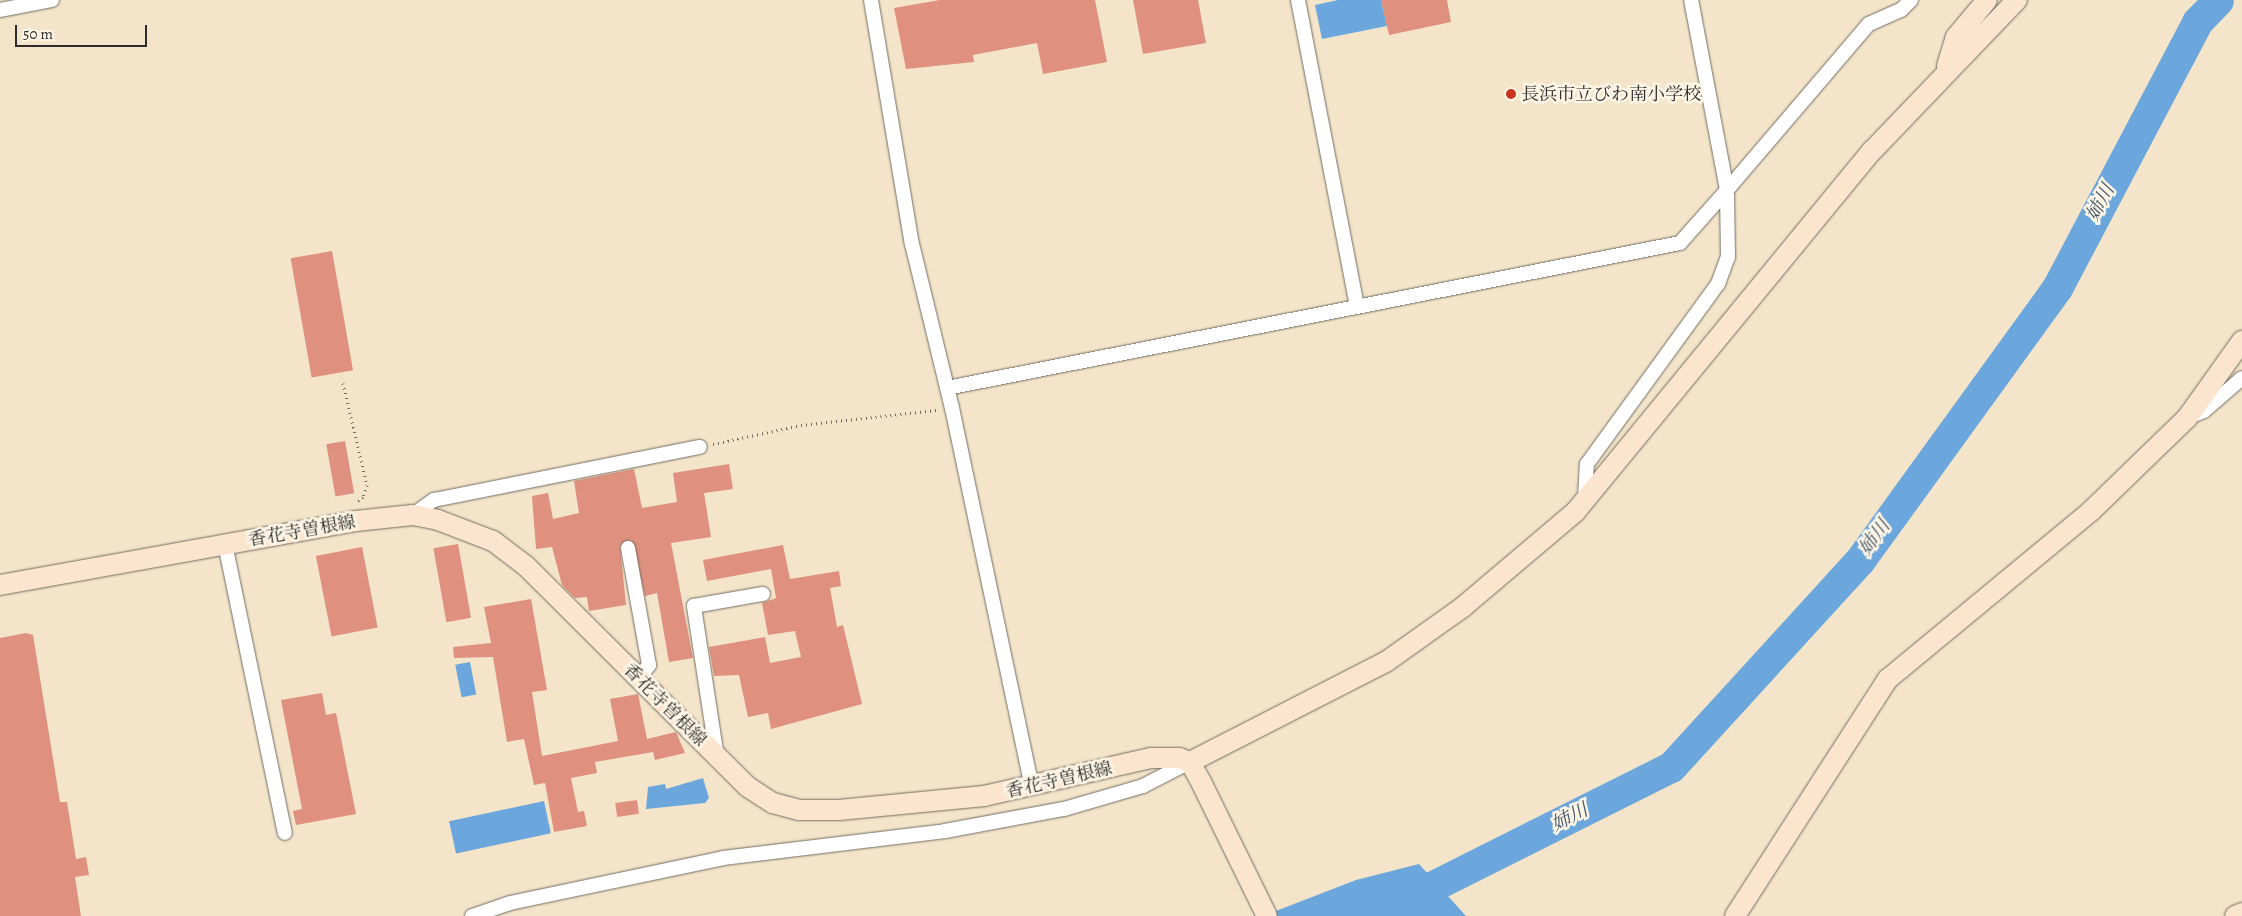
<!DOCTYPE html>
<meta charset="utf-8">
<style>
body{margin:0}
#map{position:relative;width:2242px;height:916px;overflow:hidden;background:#f4e5ca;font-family:Alegreya,"Noto Serif JP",serif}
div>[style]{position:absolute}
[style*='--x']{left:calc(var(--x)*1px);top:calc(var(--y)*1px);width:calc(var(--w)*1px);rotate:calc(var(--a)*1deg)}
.water>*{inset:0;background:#6ba7dc;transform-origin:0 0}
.river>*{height:31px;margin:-15.5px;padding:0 15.5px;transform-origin:15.5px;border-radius:15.5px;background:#6ba7dc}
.building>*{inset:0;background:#df907e;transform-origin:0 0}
.path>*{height:3px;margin-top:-1.5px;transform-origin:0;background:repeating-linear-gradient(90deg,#716c63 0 1px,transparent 0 5px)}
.roads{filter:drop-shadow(0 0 1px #716c63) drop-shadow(0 0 1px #716c63)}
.street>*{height:14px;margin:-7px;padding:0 7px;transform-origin:7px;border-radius:7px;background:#fff}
.secondary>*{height:20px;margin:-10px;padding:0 10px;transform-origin:10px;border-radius:10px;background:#fce5cf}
.dots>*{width:14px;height:14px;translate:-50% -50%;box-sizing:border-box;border:2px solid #fcf5e5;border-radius:50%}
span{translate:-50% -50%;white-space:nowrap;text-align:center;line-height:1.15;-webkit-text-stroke:5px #fcf5e5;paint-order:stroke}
.poi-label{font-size:18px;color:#2b2b2b}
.left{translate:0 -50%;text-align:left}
.street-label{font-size:18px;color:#2b2b2b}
.water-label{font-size:19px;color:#415669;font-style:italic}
.scale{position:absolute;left:15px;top:25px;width:132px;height:22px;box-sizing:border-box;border:2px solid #2b2b2b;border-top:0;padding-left:6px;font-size:15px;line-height:18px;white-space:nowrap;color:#2b2b2b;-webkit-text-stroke:4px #fcf5e5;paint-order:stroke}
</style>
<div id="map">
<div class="water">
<div style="clip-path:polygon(1338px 0,1381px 0,1387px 26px,1322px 39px,1315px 5px)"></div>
<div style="left:470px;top:662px;width:33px;height:15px;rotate:79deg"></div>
<div style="clip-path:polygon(703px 778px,709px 798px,705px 803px,646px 809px,648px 787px,665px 784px,666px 789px)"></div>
<div style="left:544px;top:801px;width:33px;height:97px;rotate:78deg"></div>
<div style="clip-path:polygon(1419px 864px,1466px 916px,1263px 916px,1356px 880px)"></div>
</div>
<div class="river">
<div style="--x:1373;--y:916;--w:333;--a:-26.6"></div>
<div style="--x:1671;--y:767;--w:280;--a:-47.6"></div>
<div style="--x:1860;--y:560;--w:336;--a:-54.1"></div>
<div style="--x:2057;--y:288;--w:301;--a:-62.2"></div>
<div style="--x:2197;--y:22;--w:30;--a:-46"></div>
</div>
<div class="building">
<div style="clip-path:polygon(940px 0,1095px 0,1107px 62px,1043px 74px,1037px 43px,973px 55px,974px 62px,906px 69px,894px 8px)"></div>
<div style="clip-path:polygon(1133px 0,1198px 0,1206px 43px,1143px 54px)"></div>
<div style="clip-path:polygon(1381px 0,1447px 0,1451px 22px,1389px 35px)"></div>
<div style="left:332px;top:251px;width:121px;height:42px;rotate:80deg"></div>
<div style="left:345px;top:441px;width:53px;height:19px;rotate:80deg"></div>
<div style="clip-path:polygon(729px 464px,733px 489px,704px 493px,711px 537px,671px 543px,693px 658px,669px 662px,657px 593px,645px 596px,631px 540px,620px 546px,626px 605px,589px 611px,587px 597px,575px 598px,562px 585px,552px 547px,536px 549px,532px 496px,548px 493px,553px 519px,579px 513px,574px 481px,634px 469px,642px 508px,677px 502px,673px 473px)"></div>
<div style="left:458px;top:544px;width:75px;height:25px;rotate:80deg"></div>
<div style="clip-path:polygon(783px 545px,790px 579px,839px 571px,841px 586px,830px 588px,837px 627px,843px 625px,862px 704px,771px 729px,768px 713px,748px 717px,739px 675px,714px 676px,709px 647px,765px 637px,770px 663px,801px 657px,795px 631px,768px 635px,762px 603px,776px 598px,771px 569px,707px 581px,703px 560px)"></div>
<div style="left:362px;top:547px;width:82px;height:47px;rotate:79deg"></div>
<div style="clip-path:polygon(531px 599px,547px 690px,532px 692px,542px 756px,618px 741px,610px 699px,638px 694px,647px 739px,676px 732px,685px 753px,655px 760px,653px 752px,595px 762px,597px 773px,571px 778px,578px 812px,584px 811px,587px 826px,554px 832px,545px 783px,534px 785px,524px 739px,507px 742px,493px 657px,454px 658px,453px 647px,491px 643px,484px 607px)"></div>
<div style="clip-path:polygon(26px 633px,33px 635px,60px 802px,67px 802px,76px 859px,86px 857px,89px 875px,75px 877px,81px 916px,0 916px,0 638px)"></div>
<div style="clip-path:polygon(322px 693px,326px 715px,336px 713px,356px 814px,296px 825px,293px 811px,302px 809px,281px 700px)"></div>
<div style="left:637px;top:800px;width:14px;height:22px;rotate:82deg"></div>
</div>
<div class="path">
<div style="--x:343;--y:383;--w:105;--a:76.8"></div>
<div style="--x:367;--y:485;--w:13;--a:108"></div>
<div style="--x:363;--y:497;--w:9;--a:144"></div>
<div style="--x:713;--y:444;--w:90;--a:-12.2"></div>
<div style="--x:801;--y:425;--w:136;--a:-6.3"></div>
</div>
<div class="roads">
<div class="street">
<div style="--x:871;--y:0;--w:247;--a:80.5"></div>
<div style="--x:912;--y:244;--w:169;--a:76.3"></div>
<div style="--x:952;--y:408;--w:387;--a:78.1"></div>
<div style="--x:1298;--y:0;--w:312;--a:79.1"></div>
<div style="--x:0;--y:10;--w:53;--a:-10.9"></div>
<div style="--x:947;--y:388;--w:747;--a:-11.19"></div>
<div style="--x:1680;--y:243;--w:71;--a:-48.4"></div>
<div style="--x:1727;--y:190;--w:193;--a:-100.7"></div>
<div style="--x:2189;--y:417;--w:16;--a:-22"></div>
<div style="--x:2204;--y:411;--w:50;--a:-41"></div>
<div style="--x:1585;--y:499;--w:35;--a:-87"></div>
<div style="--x:1587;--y:464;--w:223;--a:-54"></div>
<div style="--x:1718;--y:284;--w:29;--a:-70"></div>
<div style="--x:1728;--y:257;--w:67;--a:-90.9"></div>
<div style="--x:1727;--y:190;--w:218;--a:-49.5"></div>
<div style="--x:1869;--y:24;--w:35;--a:-24"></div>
<div style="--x:1901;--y:10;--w:14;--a:-45"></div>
<div style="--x:413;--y:515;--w:26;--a:-36"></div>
<div style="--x:434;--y:500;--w:271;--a:-11.3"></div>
<div style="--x:225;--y:544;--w:295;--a:78.3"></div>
<div style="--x:628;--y:548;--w:119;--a:79.8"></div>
<div style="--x:649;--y:665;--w:16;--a:128"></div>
<div style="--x:717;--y:757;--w:153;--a:-98.7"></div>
<div style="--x:694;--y:606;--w:70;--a:-9.9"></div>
<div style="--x:472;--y:916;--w:40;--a:-18.9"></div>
<div style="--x:510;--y:903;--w:218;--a:-11.9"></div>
<div style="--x:723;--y:858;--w:224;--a:-6.9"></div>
<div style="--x:945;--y:831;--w:121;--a:-10.5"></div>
<div style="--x:1064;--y:809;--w:82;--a:-16.2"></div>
<div style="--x:1143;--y:786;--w:53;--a:-27.1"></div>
</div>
<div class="secondary">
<div style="--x:1947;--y:66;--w:30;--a:-73"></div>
<div style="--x:1956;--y:37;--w:48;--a:-50"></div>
<div style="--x:0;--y:585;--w:362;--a:-10.2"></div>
<div style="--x:356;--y:521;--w:57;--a:-6"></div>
<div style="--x:413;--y:515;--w:25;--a:11"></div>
<div style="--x:438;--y:520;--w:59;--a:20.9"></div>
<div style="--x:493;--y:541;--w:41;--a:37.1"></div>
<div style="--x:526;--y:566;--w:313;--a:44.9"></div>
<div style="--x:748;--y:787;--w:30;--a:33"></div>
<div style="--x:773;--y:803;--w:27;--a:15"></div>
<div style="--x:799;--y:810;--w:40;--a:0"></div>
<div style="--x:839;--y:810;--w:146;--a:-5.5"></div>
<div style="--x:984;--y:796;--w:171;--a:-12.8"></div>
<div style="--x:1151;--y:758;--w:28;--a:0"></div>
<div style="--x:1179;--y:758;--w:12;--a:20"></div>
<div style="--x:1190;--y:762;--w:25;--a:61"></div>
<div style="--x:1202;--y:784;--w:147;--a:63.8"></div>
<div style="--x:1190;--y:762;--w:221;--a:-27.1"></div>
<div style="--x:1387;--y:661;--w:93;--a:-35.4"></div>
<div style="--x:1463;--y:607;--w:148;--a:-40.3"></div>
<div style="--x:1576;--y:511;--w:467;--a:-50.6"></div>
<div style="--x:1873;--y:150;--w:208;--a:-46.2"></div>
<div style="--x:1735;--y:916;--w:282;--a:-57.2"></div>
<div style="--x:1888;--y:679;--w:264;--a:-39.6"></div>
<div style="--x:2091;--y:511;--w:134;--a:-44.1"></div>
<div style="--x:2187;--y:418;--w:95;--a:-54.5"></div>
<div style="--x:2235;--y:916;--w:8;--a:-23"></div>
</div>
</div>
<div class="dots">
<div style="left:1511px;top:94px;background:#c8321e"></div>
</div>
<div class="poi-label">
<span class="left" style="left:1521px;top:94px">長浜市立びわ南小学校</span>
</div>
<div class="street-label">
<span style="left:302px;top:531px;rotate:-10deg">香花寺曽根線</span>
<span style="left:665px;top:705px;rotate:45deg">香花寺曽根線</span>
<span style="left:1059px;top:780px;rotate:-13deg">香花寺曽根線</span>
</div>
<div class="water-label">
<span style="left:2101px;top:203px;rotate:-62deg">姉川</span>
<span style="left:1875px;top:538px;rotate:-54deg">姉川</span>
<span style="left:1570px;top:818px;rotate:-27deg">姉川</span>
</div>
<div class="scale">50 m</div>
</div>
